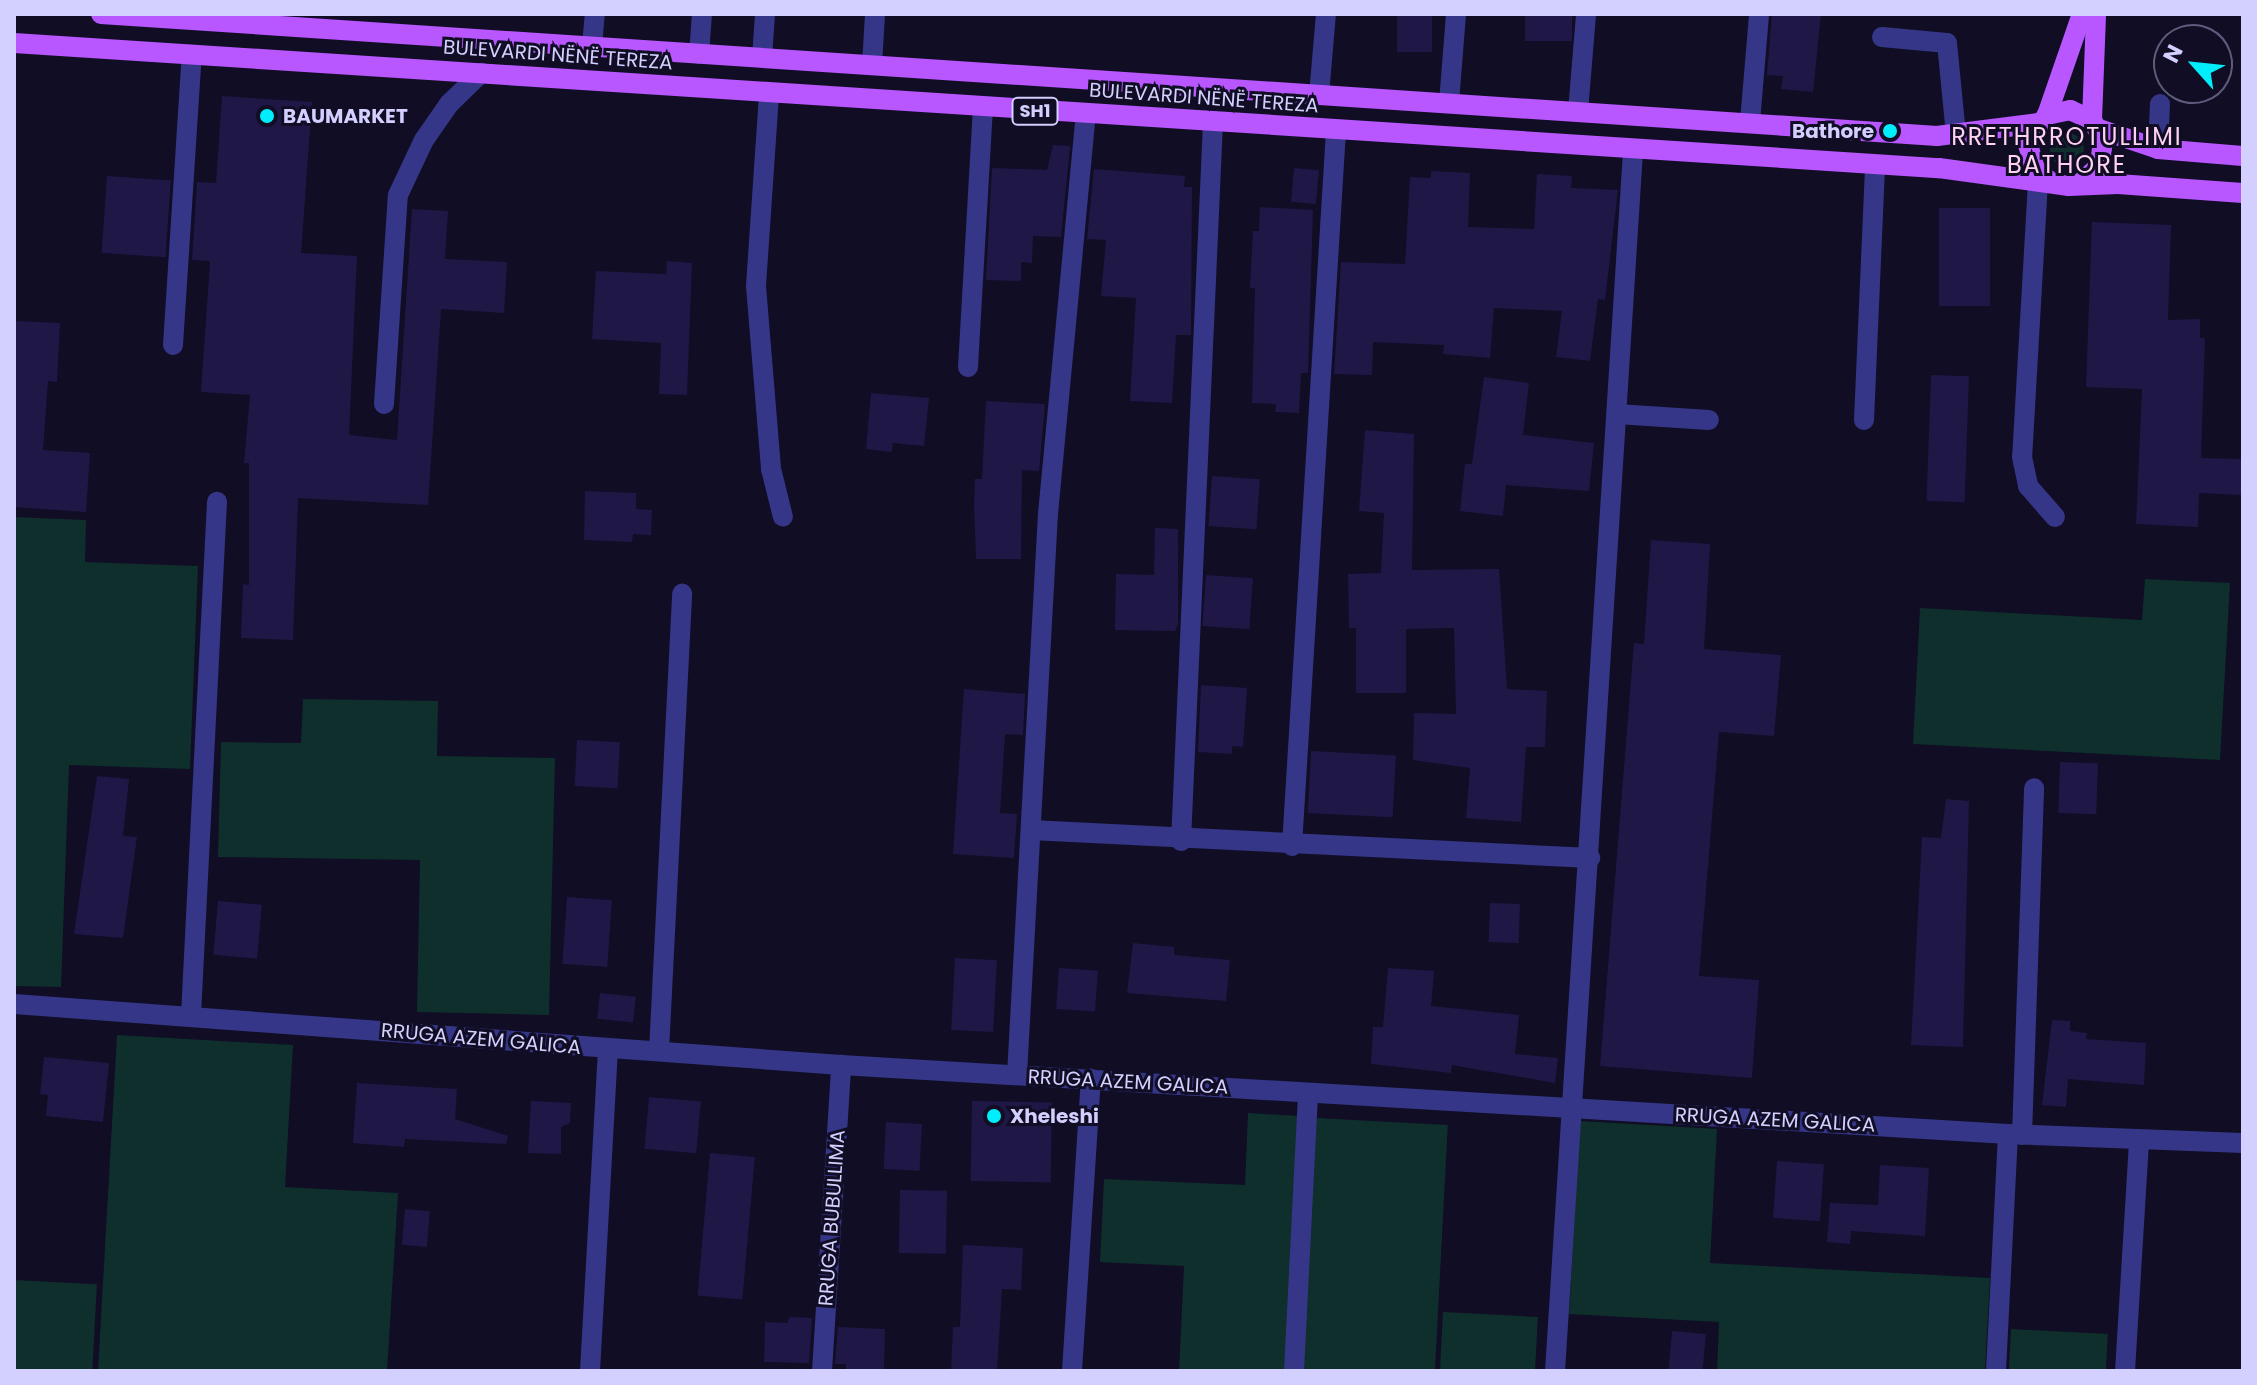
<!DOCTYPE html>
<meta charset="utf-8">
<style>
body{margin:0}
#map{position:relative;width:2257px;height:1385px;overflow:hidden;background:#100d25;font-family:Poppins,sans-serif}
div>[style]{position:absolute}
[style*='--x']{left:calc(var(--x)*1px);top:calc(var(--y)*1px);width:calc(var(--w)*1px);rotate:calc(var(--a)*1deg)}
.green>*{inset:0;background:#0f2f2c;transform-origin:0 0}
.round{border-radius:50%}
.building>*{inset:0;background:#1f1847;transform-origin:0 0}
.minor>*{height:20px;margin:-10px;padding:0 10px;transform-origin:10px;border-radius:10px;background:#353687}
.major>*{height:20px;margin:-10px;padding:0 10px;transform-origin:10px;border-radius:10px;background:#b857ff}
.dots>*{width:22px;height:22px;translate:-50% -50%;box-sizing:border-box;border:4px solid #100d25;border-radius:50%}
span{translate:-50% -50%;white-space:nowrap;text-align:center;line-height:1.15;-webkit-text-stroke:6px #100d25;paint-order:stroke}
.shield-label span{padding:2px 6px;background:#100d25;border:2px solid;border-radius:6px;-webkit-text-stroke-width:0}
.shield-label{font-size:18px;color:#d3d0ff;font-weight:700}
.street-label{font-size:20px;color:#d3d0ff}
.poi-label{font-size:20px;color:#d3d0ff;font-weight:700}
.left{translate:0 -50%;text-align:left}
.right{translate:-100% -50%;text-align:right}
.quarter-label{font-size:24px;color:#ffd2f1;letter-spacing:2px}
.frame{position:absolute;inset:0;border:16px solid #d3d0ff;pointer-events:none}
.north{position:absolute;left:2153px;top:24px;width:80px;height:80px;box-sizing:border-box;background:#100d25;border:2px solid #5e5b7c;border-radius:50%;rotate:297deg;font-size:22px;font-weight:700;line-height:32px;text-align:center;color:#d3d0ff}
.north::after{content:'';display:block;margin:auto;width:28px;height:36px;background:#00eefb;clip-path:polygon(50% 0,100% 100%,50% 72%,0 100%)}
</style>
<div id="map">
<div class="green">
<div class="round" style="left:2050px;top:133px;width:34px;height:34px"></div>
<div style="clip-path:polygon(14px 517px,86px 520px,85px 562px,198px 566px,190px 769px,69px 765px,61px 987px,14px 986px)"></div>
<div style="clip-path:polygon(2145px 579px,2230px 583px,2220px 760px,1913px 744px,1920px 608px,2142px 620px)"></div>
<div style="clip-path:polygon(303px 699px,438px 701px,437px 756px,555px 758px,549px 1015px,417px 1012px,420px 860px,218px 857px,221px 742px,301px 743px)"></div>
<div style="clip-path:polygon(117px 1035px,293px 1045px,285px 1187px,398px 1193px,387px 1371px,98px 1371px)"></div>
<div style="clip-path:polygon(1248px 1113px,1300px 1116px,1288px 1371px,1179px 1371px,1184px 1266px,1100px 1262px,1104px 1179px,1245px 1185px)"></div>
<div style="left:1316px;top:1118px;width:132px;height:253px;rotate:3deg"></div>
<div style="clip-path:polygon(1580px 1121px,1717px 1129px,1710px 1263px,1990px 1278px,1985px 1371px,1717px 1371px,1719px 1322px,1569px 1314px)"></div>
<div style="left:14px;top:1280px;width:83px;height:91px;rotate:3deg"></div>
<div style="left:1443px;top:1312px;width:95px;height:59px;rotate:3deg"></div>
<div style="left:2011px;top:1329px;width:97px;height:42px;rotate:3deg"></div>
</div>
<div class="building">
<div style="left:1397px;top:14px;width:35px;height:38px"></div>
<div style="left:1525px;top:14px;width:47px;height:27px"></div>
<div style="clip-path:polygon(1772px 14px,1821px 14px,1813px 92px,1781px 89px,1783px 76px,1767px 75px)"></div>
<div style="clip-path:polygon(222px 96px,312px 102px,301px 253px,357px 256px,349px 435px,397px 440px,412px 209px,448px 211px,445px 259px,507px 262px,504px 313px,441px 309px,428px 505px,298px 498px,293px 640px,241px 638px,243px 584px,249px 585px,249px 463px,244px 463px,250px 395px,201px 392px,210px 261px,192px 260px,197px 182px,216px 183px)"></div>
<div style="clip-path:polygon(1053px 145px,1070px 146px,1061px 237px,1033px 236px,1032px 263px,1021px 262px,1021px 281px,986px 280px,992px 168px,1047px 170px)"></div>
<div style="left:1294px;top:168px;width:25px;height:34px;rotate:5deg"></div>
<div style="clip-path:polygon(1094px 169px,1185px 176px,1184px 187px,1192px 187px,1191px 335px,1176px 335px,1172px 403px,1130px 401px,1136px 298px,1101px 296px,1106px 240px,1087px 239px)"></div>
<div style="clip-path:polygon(1431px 171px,1470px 173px,1468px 227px,1534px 229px,1537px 174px,1572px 176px,1571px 188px,1618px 190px,1605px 300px,1598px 299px,1590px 361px,1556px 357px,1562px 311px,1494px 308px,1490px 358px,1443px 354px,1444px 345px,1373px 342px,1372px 375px,1334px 374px,1341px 262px,1405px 264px,1410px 177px,1431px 178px)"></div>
<div style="left:107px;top:176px;width:64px;height:77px;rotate:4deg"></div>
<div style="clip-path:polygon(1260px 207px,1313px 210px,1308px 373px,1301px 373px,1299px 413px,1275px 412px,1276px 404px,1252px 403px,1255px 288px,1250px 288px,1253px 231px,1259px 231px)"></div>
<div style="left:1939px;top:208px;width:51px;height:98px"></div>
<div style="clip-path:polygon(2092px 222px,2171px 225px,2168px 320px,2200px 319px,2200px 338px,2205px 338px,2201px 458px,2243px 459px,2243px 495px,2199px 493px,2198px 527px,2136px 524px,2142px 389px,2086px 387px)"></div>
<div style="clip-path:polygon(667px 261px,692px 263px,687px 395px,659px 394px,661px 343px,592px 339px,596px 271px,666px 274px)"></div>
<div style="clip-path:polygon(14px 321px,60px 323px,57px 382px,48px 381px,43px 450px,90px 453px,86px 512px,14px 507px)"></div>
<div style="left:1931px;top:375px;width:38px;height:126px;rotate:2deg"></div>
<div style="clip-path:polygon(1484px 377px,1529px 383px,1523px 435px,1594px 443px,1589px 491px,1506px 485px,1503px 516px,1460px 511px,1465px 464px,1472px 464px)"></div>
<div style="clip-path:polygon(871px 393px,929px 398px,924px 446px,893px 443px,892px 452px,866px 449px)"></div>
<div style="clip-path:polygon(986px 401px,1045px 404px,1039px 471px,1022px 470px,1021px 559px,976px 559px,974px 504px,975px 479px,982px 479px)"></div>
<div style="clip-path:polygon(1365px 430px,1414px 434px,1412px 570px,1499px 569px,1507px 689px,1547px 691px,1545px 747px,1526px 747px,1521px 822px,1466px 818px,1470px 768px,1413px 760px,1414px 713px,1456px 714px,1454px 628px,1406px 629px,1406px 693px,1356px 693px,1356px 628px,1349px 628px,1348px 574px,1381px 573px,1384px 513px,1359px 511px)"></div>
<div style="left:1212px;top:476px;width:48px;height:50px;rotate:4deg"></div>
<div style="clip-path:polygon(585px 491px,636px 493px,636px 509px,652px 510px,651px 535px,633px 534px,632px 542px,584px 540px)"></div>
<div style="clip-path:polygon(1155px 528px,1178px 529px,1178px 624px,1175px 631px,1115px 630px,1116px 574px,1154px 575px)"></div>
<div style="clip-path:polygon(1651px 540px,1710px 544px,1704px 649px,1781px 655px,1774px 736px,1719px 732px,1699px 976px,1759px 980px,1752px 1078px,1600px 1066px,1634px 643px,1644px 644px)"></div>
<div style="left:1206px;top:575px;width:47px;height:51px;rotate:4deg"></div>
<div style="clip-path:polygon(1201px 685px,1247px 688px,1243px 747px,1232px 746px,1232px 754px,1198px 752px)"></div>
<div style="clip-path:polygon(964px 689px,1025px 694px,1023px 735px,1005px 734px,1000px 813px,1017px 814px,1014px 858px,953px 854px)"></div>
<div style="left:577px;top:740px;width:43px;height:46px;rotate:3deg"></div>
<div style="left:1311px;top:751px;width:85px;height:62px;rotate:3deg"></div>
<div style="left:2060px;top:762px;width:38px;height:51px;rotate:2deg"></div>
<div style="clip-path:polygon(97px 776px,129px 779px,123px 836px,137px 837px,123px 938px,74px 934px)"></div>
<div style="clip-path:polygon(1946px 799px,1969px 801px,1963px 1047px,1911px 1045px,1922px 837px,1941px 838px)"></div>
<div style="left:567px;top:897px;width:45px;height:67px;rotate:4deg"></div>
<div style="left:218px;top:901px;width:44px;height:54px;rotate:5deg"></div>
<div style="left:1490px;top:903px;width:30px;height:39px;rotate:2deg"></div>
<div style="clip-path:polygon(1133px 943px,1174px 947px,1174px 955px,1230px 960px,1226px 1001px,1127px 993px)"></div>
<div style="left:955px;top:958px;width:42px;height:72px;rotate:3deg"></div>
<div style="left:1059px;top:968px;width:39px;height:41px;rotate:4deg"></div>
<div style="clip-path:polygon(1388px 968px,1434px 971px,1431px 1006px,1519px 1015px,1515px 1054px,1558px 1058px,1555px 1083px,1452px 1065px,1451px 1073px,1371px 1064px,1373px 1027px,1383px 1027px)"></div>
<div style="left:600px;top:993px;width:36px;height:26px;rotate:6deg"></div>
<div style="clip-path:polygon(2052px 1020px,2070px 1021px,2070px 1031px,2087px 1033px,2086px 1039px,2146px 1043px,2144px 1085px,2068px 1079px,2066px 1107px,2042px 1105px)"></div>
<div style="clip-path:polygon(44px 1057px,109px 1063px,103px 1122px,46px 1116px,48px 1095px,40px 1094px)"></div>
<div style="clip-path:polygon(357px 1083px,457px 1089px,455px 1119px,508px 1136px,506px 1144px,405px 1139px,404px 1147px,353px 1143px)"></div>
<div style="left:649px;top:1097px;width:52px;height:52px;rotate:5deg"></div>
<div style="clip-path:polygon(531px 1101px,571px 1103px,570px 1123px,561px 1127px,561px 1154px,528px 1153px)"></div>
<div style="left:972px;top:1101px;width:80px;height:80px;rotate:1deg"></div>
<div style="left:886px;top:1122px;width:36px;height:47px;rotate:3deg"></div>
<div style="left:710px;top:1153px;width:45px;height:143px;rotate:5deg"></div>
<div style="left:1777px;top:1161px;width:47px;height:57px;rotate:4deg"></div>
<div style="clip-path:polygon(1880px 1165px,1929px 1168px,1925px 1236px,1851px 1231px,1850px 1244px,1827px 1242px,1830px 1203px,1878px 1205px)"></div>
<div style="left:900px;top:1190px;width:47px;height:63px;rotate:1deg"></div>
<div style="left:405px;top:1209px;width:25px;height:36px;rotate:5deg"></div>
<div style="clip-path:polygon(963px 1245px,1023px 1248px,1021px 1290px,1002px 1289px,997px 1371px,951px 1371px,953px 1327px,960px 1327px)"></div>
<div style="clip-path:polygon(790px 1317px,812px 1318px,809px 1363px,764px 1362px,765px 1322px,787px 1323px)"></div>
<div style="clip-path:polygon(838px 1327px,885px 1329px,884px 1371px,846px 1371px,846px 1364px,835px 1364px)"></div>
<div style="left:1672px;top:1331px;width:34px;height:40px;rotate:5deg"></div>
</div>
<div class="minor">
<div style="--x:1882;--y:37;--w:65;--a:5.3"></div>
<div style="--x:1947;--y:43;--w:92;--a:84.4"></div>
<div style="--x:592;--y:46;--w:32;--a:-85"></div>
<div style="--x:699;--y:54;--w:40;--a:-85.7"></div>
<div style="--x:762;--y:58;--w:44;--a:-86.1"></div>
<div style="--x:872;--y:65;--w:51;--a:-86.6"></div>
<div style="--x:769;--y:95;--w:191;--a:93.9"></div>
<div style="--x:756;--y:286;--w:184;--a:85.3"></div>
<div style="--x:771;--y:469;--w:49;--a:76"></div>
<div style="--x:1319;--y:95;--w:81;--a:-85.1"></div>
<div style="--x:1449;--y:103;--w:89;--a:-85.5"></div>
<div style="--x:1578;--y:112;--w:98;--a:-85.3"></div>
<div style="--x:1750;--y:122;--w:108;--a:-85.2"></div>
<div style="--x:2158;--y:149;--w:45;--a:-87.5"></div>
<div style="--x:2038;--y:182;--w:275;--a:93.3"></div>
<div style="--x:2022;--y:457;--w:30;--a:78"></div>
<div style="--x:2028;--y:486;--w:41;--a:48.9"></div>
<div style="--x:173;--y:345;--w:291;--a:-86.3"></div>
<div style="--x:968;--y:367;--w:260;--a:-86.7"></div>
<div style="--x:384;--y:404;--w:209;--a:-86.2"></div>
<div style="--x:398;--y:195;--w:61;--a:-64.7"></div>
<div style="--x:424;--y:140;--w:44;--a:-55.2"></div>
<div style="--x:449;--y:104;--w:45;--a:-44.1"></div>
<div style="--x:1617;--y:414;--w:92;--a:3.7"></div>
<div style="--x:1864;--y:420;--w:253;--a:-87.5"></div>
<div style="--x:1031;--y:830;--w:560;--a:2.87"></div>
<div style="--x:1181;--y:841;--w:719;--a:-87.45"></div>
<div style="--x:1292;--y:846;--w:716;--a:-86.48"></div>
<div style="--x:14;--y:1004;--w:829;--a:4.22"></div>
<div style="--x:841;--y:1065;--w:1169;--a:3.38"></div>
<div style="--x:2008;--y:1134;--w:235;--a:2.2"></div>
<div style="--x:191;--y:1015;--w:514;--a:-87.1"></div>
<div style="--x:659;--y:1051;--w:458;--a:-87.1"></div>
<div style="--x:1017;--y:1075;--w:562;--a:-86.84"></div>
<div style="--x:1048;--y:514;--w:402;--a:-84.6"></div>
<div style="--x:2022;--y:1135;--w:347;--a:-88"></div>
<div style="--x:590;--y:1371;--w:323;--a:-86.8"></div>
<div style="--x:822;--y:1371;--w:307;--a:-86.4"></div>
<div style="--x:1072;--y:1371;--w:293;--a:-86.3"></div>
<div style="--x:1294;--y:1371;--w:278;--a:-87.1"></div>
<div style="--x:1555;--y:1371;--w:1221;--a:-86.34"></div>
<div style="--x:1996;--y:1371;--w:237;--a:-87.1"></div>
<div style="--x:2125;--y:1371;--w:232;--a:-86.5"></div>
</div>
<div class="major">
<div style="--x:101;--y:14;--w:1840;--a:3.8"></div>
<div style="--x:1937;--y:136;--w:102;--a:-7.3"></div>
<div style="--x:14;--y:43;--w:1929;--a:3.72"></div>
<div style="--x:1939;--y:168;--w:131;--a:7.9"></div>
<div style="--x:2069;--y:186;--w:49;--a:-2.3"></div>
<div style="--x:2118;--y:184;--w:125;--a:4.1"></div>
<div style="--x:2047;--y:115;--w:107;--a:-70.9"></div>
<div style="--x:2092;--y:120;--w:106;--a:-87.8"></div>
<div style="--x:2099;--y:129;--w:62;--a:18.7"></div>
<div style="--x:2158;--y:149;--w:85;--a:4.7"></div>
<div style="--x:2052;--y:183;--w:22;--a:-141"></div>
<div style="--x:2035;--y:169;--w:25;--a:-106"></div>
<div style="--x:2028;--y:145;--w:36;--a:-58"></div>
<div style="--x:2047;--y:115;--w:24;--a:-12"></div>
<div style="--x:2070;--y:110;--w:24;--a:24"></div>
<div style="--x:2092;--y:120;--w:23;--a:61"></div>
<div style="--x:2103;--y:140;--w:25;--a:97"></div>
<div style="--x:2100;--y:165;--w:26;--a:137"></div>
</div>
<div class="dots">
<div style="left:267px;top:116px;background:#00eefb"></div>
<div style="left:1890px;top:131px;background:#00eefb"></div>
<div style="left:994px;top:1116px;background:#00eefb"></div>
</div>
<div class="shield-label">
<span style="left:1035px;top:111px">SH1</span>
</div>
<div class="street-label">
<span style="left:558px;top:55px;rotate:4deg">BULEVARDI NËNË TEREZA</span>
<span style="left:1204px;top:98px;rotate:4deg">BULEVARDI NËNË TEREZA</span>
<span style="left:481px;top:1039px;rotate:5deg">RRUGA AZEM GALICA</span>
<span style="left:1128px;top:1082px;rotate:3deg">RRUGA AZEM GALICA</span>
<span style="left:1775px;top:1120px;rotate:3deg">RRUGA AZEM GALICA</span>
<span style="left:832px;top:1218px;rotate:-86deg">RRUGA BUBULLIMA</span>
</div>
<div class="poi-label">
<span class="left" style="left:283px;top:116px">BAUMARKET</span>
<span class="right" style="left:1874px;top:131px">Bathore</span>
<span class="left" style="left:1010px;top:1116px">Xheleshi</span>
</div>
<div class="quarter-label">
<span style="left:2067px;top:151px">RRETHRROTULLIMI<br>BATHORE</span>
</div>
<div class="frame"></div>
<div class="north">N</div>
</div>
